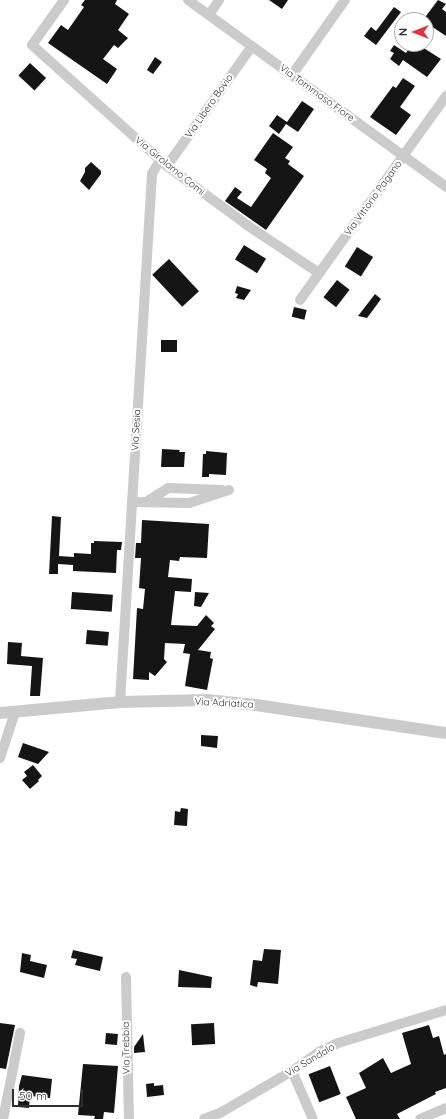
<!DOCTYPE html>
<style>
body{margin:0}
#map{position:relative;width:446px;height:1119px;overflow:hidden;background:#fff;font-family:Quicksand,sans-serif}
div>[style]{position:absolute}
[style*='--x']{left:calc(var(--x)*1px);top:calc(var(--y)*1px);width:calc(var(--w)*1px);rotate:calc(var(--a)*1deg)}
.building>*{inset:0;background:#151515;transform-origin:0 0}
.minor>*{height:10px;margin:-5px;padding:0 5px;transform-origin:5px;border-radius:5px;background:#cbcbcb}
.tertiary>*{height:12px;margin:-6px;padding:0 6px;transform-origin:6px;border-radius:6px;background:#cbcbcb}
span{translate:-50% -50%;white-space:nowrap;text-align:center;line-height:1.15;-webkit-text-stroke:4px #fff;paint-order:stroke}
.street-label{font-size:10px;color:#2e2e2e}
.north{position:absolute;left:394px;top:12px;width:40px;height:40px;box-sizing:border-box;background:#fff;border:1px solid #ababab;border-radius:50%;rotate:270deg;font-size:11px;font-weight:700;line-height:16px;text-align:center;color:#2e2e2e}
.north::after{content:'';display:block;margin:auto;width:14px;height:18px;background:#e1343b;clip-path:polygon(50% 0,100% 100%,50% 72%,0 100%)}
.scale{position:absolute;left:12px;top:1089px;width:71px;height:18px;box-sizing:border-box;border:2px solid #2e2e2e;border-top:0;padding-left:5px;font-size:12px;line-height:14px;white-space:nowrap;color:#2e2e2e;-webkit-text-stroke:3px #fff;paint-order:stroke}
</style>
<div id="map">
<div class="building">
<div style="clip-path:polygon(85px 0,117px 0,115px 4px,129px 14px,118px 30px,128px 38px,118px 48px,114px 45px,103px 59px,117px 69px,107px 84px,48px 43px,61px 25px,68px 30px,84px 7px,81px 5px)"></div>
<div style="clip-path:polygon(269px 0,288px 0,282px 9px)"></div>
<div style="clip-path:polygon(438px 0,446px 4px,442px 9px,446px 12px,446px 36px,431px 26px,426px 33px,426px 16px)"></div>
<div style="clip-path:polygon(394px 7px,401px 12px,376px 45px,364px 36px,371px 27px,376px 31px)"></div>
<div style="clip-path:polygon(412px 44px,419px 45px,441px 59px,427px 77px,403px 60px,399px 66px,390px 59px,394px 53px,390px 51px,394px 45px,406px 53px)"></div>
<div style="clip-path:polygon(155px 57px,162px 62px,153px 74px,147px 70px)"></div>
<div style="left:30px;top:63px;width:22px;height:17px;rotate:43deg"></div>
<div style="clip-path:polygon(403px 78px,415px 86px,400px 107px,411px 115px,396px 135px,370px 117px,393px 86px,396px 88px)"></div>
<div style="clip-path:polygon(302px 101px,314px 109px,298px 132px,286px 124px,279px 134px,269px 126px,277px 115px,287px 122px)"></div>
<div style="clip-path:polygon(273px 133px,293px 147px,285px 158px,290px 161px,288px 164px,304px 176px,266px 230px,225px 201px,235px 187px,242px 192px,237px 198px,251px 207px,271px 178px,265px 173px,267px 169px,254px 160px)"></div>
<div style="clip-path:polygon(91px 162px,101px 171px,101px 174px,89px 190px,80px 181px,85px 172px,85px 168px)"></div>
<div style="left:244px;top:245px;width:26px;height:17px;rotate:32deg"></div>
<div style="left:357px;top:247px;width:19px;height:23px;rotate:32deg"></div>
<div style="left:169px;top:259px;width:44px;height:23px;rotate:47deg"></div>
<div style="left:337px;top:280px;width:16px;height:22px;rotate:38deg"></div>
<div style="clip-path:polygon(237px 286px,251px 290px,244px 300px,236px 298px,238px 294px,235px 293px)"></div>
<div style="clip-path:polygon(375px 294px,381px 299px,373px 310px,367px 318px,358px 316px)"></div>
<div style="left:294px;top:307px;width:13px;height:10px;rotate:13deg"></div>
<div style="left:161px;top:340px;width:16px;height:12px"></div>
<div style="clip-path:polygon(162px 449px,180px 450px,179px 452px,185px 452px,184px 467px,161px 467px)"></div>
<div style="clip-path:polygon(206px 451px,227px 453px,226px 475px,209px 474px,209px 477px,202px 477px,203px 454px,206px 454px)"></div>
<div style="clip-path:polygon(52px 516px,61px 517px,59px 556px,74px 557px,74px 553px,91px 554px,91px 543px,94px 543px,94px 541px,122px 542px,121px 550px,117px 550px,116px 573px,73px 571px,73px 565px,58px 564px,58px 574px,49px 574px)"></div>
<div style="clip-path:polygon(142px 520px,209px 524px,207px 558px,180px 557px,179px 561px,170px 560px,168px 577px,192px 579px,191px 592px,175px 591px,171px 625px,197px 626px,206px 615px,214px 623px,211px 626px,215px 629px,198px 650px,211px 652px,210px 658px,213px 659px,207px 690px,185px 686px,190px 654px,183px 653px,185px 644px,165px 643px,164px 659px,167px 662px,155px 676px,149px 672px,149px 680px,133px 679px,137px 608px,143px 609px,145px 589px,139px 588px,141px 558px,135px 558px,136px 543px,141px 543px)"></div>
<div style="left:72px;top:592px;width:41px;height:17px;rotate:4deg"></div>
<div style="clip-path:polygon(195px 592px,209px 593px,201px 607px,194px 606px)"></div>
<div style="left:87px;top:630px;width:22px;height:14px;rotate:5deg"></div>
<div style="clip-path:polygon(8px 642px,22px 643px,21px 656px,43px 658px,40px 696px,30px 696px,32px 666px,7px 664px)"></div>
<div style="clip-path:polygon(201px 735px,218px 736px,217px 748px,201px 746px)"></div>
<div style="clip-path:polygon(23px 743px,49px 752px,38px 764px,18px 757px)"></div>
<div style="clip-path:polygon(33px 765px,42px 776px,38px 780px,39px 781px,30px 789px,22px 780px,27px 776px,24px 772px)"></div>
<div style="clip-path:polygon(181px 808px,188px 809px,187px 826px,174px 825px,175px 811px,180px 812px)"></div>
<div style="clip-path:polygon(264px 949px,281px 950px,278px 984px,258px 982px,257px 987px,250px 985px,253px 960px,262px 961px)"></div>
<div style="clip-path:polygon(73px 950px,103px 957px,100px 971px,75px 965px,77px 959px,71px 958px)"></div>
<div style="clip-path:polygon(22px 953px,31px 955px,30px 961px,47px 965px,44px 978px,20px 972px)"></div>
<div style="clip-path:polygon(179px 970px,212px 977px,211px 988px,178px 987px)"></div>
<div style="clip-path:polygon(0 1023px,15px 1025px,6px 1069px,0 1068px)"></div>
<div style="left:214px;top:1023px;width:21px;height:23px;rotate:87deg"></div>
<div style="clip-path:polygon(429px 1025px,433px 1038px,439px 1036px,444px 1055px,446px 1054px,446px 1088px,435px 1092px,436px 1094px,397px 1114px,400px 1119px,356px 1119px,346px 1097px,366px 1088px,359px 1073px,383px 1058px,391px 1073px,411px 1064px,402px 1033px)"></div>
<div style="left:106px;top:1033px;width:12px;height:11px;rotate:5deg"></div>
<div style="clip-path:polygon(143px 1034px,145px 1052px,134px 1053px,134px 1047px)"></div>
<div style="clip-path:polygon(83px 1064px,118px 1066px,114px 1113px,104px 1112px,103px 1119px,94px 1119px,95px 1116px,78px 1115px)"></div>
<div style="left:330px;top:1066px;width:30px;height:23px;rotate:69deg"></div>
<div style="clip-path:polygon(22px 1075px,52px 1079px,50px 1098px,30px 1096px,29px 1108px,18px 1107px,19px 1086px)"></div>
<div style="clip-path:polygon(154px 1083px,154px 1086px,163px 1085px,164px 1095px,147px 1097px,146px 1084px)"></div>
</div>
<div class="minor">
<div style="--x:64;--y:0;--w:55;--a:125.4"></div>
<div style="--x:32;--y:45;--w:181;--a:41.9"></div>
<div style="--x:167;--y:166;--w:99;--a:36.4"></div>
<div style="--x:247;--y:225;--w:87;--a:33.7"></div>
<div style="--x:188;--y:0;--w:319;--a:35.9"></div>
<div style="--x:209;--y:15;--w:18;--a:-56"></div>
<div style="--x:292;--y:75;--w:92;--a:-54.8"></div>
<div style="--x:167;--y:166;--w:147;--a:-54.7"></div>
<div style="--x:300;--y:300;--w:251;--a:-54.4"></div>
<div style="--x:132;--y:502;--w:57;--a:1"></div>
<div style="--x:189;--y:503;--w:42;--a:-18"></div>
<div style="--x:146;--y:502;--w:26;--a:-32"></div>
<div style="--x:168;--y:488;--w:54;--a:2.1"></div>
<div style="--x:120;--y:702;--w:529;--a:-86.53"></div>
<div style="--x:152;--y:174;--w:16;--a:-60"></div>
<div style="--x:0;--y:758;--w:48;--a:-71.9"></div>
<div style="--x:126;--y:977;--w:142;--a:88.8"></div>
<div style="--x:292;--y:1071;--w:52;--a:66.4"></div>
<div style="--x:3;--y:1119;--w:88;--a:-78.8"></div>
<div style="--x:204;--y:1119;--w:17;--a:-21"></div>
<div style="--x:220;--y:1113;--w:83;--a:-30.3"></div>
<div style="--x:292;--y:1071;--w:33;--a:-35"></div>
<div style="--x:319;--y:1052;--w:21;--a:-25"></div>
<div style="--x:338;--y:1043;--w:113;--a:-17"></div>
<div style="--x:420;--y:1119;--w:28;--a:-23"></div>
</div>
<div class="tertiary">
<div style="--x:0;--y:713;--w:121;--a:-5.2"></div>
<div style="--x:120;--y:702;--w:87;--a:-1.3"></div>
<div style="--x:207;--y:700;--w:49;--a:5.8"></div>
<div style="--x:256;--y:705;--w:192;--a:8.4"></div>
</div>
<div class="street-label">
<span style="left:317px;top:93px;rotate:36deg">Via Tommaso Fiore</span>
<span style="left:209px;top:106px;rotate:-55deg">Via Libero Bovio</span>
<span style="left:170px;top:166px;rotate:39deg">Via Girolamo Comi</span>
<span style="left:373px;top:198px;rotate:-54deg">Via Vittorio Pagano</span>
<span style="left:136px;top:430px;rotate:-87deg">Via Sesia</span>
<span style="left:224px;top:703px;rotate:3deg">Via Adriatica</span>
<span style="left:126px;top:1048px;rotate:-91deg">Via Trebbia</span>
<span style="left:310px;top:1060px;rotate:-31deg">Via Sandalo</span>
</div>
<div class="north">N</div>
<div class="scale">50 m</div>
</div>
